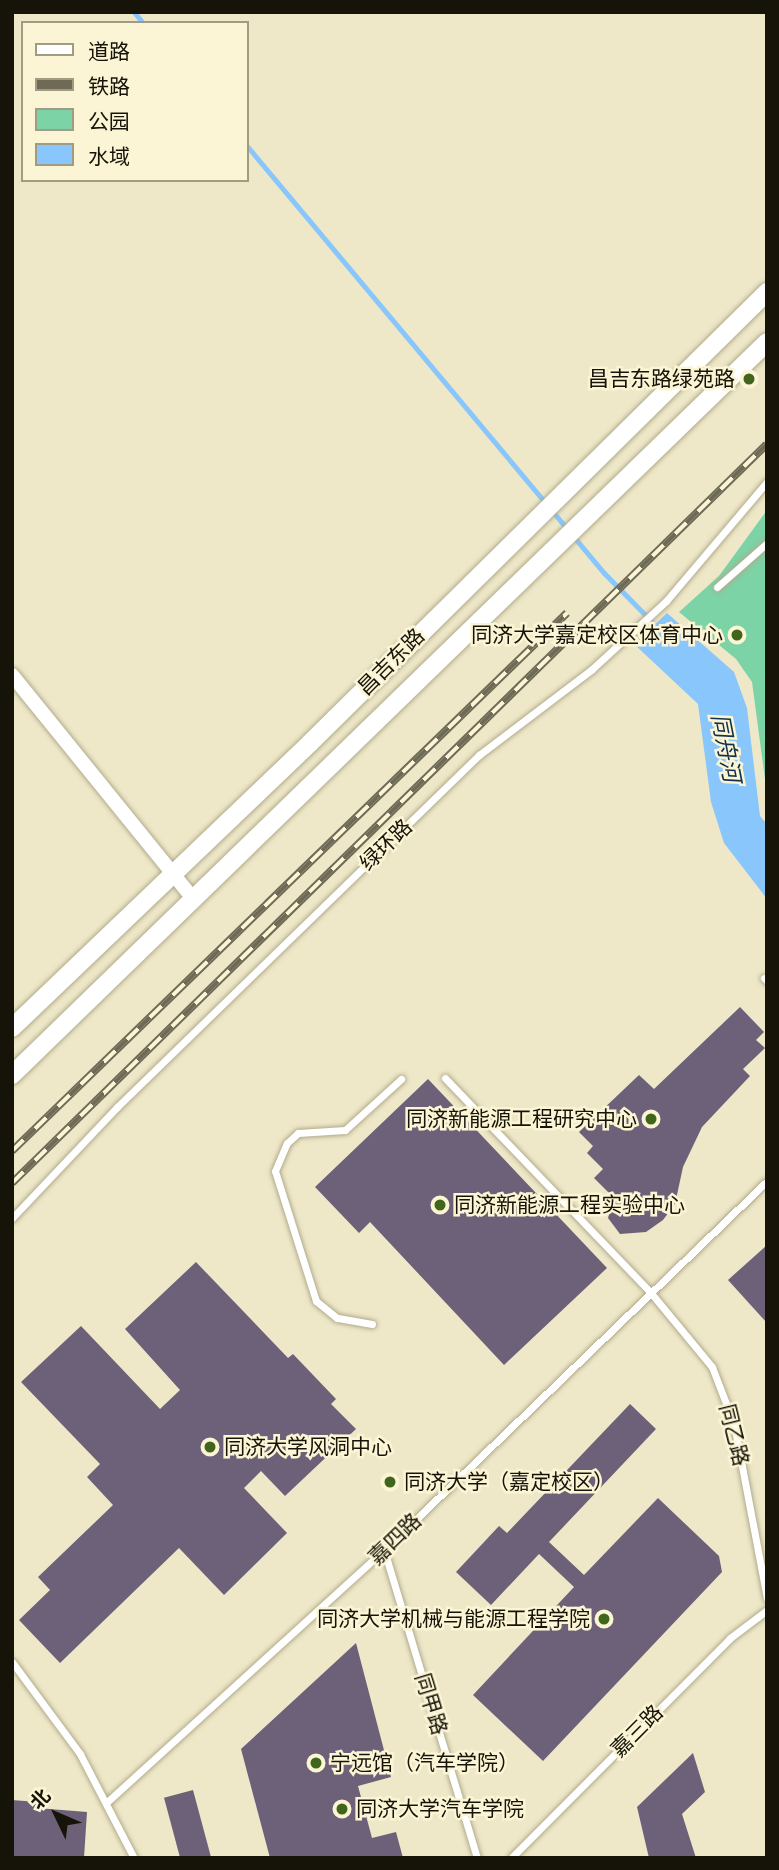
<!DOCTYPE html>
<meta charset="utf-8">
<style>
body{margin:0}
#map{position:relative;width:779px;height:1870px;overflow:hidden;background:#eee8c8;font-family:"Fira Sans","Noto Sans SC",sans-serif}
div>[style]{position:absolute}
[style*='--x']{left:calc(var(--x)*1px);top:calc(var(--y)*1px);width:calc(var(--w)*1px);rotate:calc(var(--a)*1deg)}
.green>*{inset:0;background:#7cd3a5}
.water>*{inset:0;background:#89c6fb}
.stream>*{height:5px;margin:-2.5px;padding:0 2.5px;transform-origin:2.5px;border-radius:2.5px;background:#89c6fb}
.building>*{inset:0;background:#6d617a;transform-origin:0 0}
.roads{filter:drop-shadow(0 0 2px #b1ab8d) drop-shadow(0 0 2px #b1ab8d)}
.service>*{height:7px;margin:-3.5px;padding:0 3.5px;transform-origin:3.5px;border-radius:3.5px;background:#fff}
.minor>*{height:14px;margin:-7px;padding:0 7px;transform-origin:7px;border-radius:7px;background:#fff}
.tertiary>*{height:18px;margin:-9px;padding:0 9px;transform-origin:9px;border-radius:9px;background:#fff}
.rail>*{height:8px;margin-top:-4px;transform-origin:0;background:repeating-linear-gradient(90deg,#fcf5d5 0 16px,#6e6a56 0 32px);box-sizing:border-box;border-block:2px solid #6e6a56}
.dots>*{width:19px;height:19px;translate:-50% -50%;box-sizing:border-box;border:4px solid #fcf5d5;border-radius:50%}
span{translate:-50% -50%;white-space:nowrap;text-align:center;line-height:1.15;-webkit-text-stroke:5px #fcf5d5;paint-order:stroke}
.poi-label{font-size:21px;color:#161409}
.right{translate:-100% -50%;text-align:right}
.left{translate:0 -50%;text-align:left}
.street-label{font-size:21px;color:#161409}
.water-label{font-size:23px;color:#10314c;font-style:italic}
.frame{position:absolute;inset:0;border:14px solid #161409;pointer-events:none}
.legend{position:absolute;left:21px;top:21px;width:228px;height:161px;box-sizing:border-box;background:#fcf5d5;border:2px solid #a09b83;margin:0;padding:9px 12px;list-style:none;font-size:21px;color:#161409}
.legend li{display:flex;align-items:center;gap:14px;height:35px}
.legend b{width:35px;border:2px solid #a09b83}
.north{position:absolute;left:21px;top:1779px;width:70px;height:70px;-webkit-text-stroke:5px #fcf5d5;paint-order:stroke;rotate:314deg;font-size:19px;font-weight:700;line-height:28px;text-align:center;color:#161409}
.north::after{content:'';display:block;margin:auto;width:24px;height:32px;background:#161409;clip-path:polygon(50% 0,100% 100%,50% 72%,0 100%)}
</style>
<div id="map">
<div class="green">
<div style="clip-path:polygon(767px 510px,767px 794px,752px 682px,736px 659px,679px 612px,719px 576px)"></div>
</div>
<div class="water">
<div style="clip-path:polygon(667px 613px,734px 672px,747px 708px,760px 816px,767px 824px,767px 899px,724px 843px,711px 802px,698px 704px,634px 644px)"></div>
</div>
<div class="stream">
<div style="--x:134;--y:12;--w:14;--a:51"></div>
<div style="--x:247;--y:146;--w:557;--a:50.1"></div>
<div style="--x:604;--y:573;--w:80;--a:45.5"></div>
</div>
<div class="building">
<div style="clip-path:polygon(740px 1007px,764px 1032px,756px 1040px,765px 1048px,743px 1069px,750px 1076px,702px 1127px,683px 1167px,675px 1204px,663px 1220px,646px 1232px,620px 1234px,608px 1218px,614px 1198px,594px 1178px,603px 1169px,587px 1153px,593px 1146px,579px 1132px,639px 1075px,654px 1089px)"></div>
<div style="clip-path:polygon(428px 1079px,607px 1268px,504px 1365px,370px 1222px,359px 1233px,315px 1187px)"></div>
<div style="clip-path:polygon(767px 1245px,767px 1323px,728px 1280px)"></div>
<div style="clip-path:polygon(196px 1262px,288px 1358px,293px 1354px,336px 1399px,331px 1404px,356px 1429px,285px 1496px,261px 1471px,244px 1488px,287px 1533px,224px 1595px,179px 1548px,60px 1663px,19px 1620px,50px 1590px,38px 1577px,113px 1505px,87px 1477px,100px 1464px,21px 1382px,81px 1326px,160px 1409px,180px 1390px,125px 1329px)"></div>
<div style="clip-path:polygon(630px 1404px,656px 1429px,549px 1542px,584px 1575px,658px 1498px,719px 1556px,722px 1572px,543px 1761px,473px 1695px,574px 1587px,539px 1554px,491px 1605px,456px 1572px,499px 1526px,507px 1533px)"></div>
<div style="clip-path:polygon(356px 1643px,391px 1777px,358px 1786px,372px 1838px,396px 1832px,403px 1858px,270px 1858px,241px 1749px)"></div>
<div style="clip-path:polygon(693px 1753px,705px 1792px,682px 1814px,696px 1858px,649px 1858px,637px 1807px)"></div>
<div style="left:193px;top:1790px;width:70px;height:30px;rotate:75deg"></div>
<div style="clip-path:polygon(12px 1800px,37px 1802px,37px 1808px,87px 1812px,84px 1858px,12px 1858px)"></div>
</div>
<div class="roads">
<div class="service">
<div style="--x:717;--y:587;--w:67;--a:-41.3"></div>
<div style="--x:764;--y:978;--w:4;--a:45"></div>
<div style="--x:445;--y:1078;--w:298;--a:46.2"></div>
<div style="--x:651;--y:1293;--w:96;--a:50.5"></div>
<div style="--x:712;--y:1367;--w:61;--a:68.9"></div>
<div style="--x:734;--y:1424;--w:177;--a:79.3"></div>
<div style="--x:12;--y:1218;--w:153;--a:-46.6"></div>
<div style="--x:117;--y:1107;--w:505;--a:-44.2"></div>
<div style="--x:479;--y:755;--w:141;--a:-37.2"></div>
<div style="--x:591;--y:670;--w:102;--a:-42.6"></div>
<div style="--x:666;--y:601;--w:156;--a:-49.7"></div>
<div style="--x:372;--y:1324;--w:36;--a:-170"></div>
<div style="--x:337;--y:1318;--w:27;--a:-141"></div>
<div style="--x:316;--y:1301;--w:136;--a:-107.5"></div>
<div style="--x:275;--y:1171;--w:30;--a:-67"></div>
<div style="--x:287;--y:1143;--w:15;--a:-42"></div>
<div style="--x:298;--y:1133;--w:47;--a:-3.7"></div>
<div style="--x:345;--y:1130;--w:76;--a:-42.3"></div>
<div style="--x:384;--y:1550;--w:322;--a:73.2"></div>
<div style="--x:12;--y:1662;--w:114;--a:53.5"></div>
<div style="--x:80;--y:1754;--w:117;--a:62.6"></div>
<div style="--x:107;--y:1802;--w:374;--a:-42.3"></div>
<div style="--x:384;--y:1550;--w:532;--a:-43.93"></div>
<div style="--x:511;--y:1858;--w:310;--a:-45.1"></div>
<div style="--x:730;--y:1638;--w:46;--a:-37.1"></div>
</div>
<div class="minor">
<div style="--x:12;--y:675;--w:289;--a:51"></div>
</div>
<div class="tertiary">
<div style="--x:12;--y:1028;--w:412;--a:-43.7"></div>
<div style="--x:310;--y:743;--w:642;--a:-44.62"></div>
<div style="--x:12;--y:1075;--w:1052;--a:-44.15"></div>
</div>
</div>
<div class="rail">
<div style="--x:12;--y:1151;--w:773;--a:-44.11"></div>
<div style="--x:12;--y:1183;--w:1056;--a:-44.39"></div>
</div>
<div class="dots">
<div style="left:749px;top:379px;background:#41651d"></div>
<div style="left:737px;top:635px;background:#41651d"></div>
<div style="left:651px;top:1119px;background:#41651d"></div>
<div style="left:440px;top:1205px;background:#41651d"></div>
<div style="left:210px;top:1447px;background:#41651d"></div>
<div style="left:390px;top:1482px;background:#41651d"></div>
<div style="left:604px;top:1619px;background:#41651d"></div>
<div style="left:316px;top:1763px;background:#41651d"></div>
<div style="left:342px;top:1809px;background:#41651d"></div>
</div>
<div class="poi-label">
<span class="right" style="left:735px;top:379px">昌吉东路绿苑路</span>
<span class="right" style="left:723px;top:635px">同济大学嘉定校区体育中心</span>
<span class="right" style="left:637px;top:1119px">同济新能源工程研究中心</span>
<span class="left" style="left:454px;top:1205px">同济新能源工程实验中心</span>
<span class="left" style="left:224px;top:1447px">同济大学风洞中心</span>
<span class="left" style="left:404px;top:1482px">同济大学（嘉定校区）</span>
<span class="right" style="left:590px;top:1619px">同济大学机械与能源工程学院</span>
<span class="left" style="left:330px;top:1763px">宁远馆（汽车学院）</span>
<span class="left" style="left:356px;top:1809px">同济大学汽车学院</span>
</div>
<div class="street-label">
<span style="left:391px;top:662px;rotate:-45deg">昌吉东路</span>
<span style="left:386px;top:845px;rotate:-44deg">绿环路</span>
<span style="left:734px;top:1435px;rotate:76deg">同乙路</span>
<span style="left:395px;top:1539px;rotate:-44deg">嘉四路</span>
<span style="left:431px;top:1704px;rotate:73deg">同甲路</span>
<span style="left:637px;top:1731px;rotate:-45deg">嘉三路</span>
</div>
<div class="water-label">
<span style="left:726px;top:748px;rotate:79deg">同舟河</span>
</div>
<div class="frame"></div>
<ul class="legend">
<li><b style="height:9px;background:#fff"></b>道路</li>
<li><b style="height:9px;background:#6e6a56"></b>铁路</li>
<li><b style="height:19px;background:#7cd3a5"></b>公园</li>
<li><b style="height:19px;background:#89c6fb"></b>水域</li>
</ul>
<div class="north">北</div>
</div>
